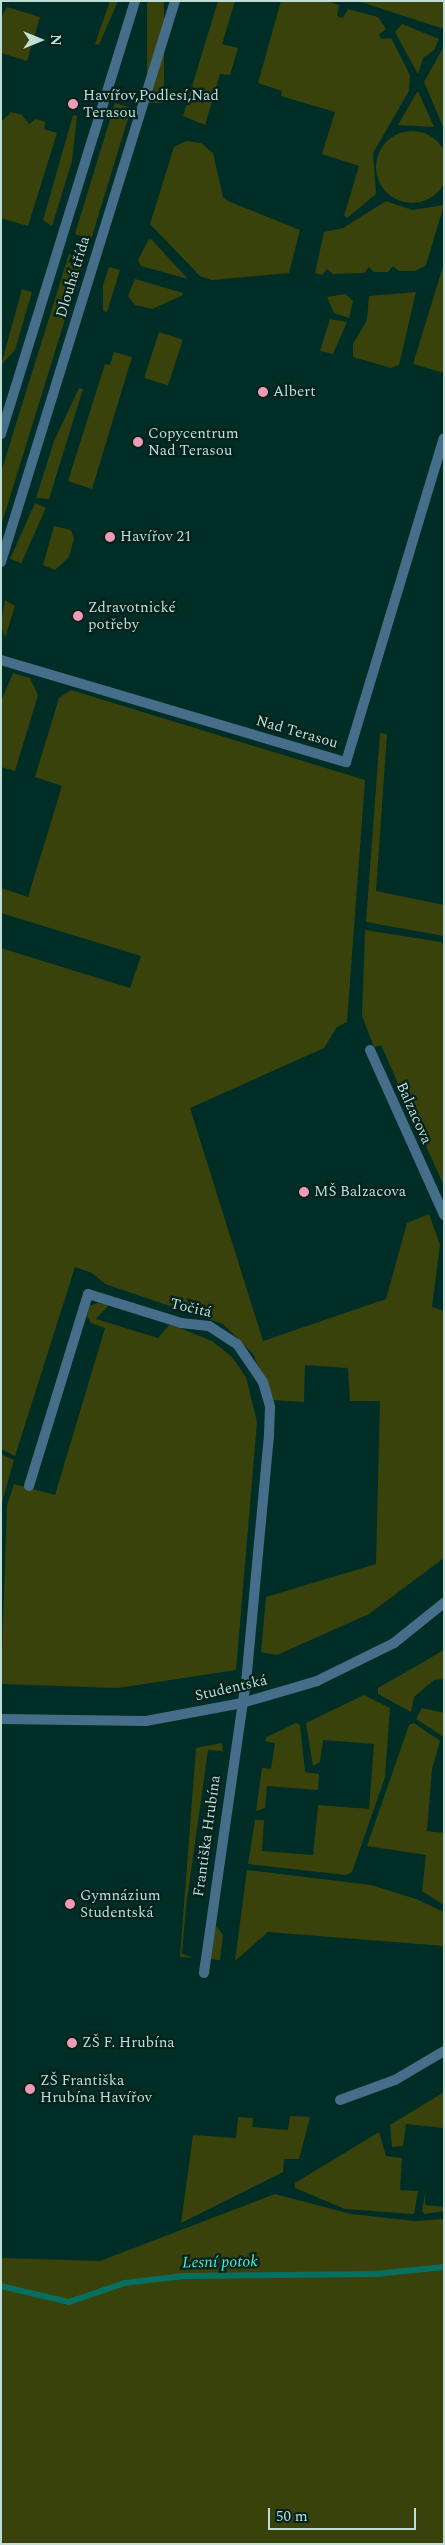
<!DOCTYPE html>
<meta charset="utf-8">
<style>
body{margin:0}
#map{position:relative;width:445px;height:2545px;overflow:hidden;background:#002e27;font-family:Spectral,serif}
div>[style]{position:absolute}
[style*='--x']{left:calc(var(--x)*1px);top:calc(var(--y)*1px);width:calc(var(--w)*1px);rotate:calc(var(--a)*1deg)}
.green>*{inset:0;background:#38420a;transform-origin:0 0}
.round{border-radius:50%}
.stream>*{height:5.5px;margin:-2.75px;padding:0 2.75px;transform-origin:2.75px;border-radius:2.75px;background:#086e60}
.minor>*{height:10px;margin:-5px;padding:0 5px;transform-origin:5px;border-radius:5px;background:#456e8b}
.dots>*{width:14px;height:14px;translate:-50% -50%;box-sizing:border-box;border:2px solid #03221d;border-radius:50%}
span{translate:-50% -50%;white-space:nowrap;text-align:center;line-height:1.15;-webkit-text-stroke:4.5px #03221d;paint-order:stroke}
.poi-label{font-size:15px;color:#c0ddd6}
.left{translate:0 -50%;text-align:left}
.street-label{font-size:15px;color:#c0ddd6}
.water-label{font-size:16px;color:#4aefd4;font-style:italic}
.frame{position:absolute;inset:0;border:2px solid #c0ddd6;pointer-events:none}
.north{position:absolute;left:15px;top:15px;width:50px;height:50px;-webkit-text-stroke:4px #03221d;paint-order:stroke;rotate:90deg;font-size:14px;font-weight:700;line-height:20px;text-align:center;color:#c0ddd6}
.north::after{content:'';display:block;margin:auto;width:18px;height:22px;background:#c0ddd6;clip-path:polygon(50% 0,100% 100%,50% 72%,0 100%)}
.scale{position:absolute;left:268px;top:2508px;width:148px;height:22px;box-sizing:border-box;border:2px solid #c0ddd6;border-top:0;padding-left:6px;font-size:15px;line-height:18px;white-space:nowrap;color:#c0ddd6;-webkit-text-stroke:4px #03221d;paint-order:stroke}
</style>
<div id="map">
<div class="green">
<div style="clip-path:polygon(110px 1px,118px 1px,99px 45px,95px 44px)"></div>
<div style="left:147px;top:1px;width:17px;height:102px"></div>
<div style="clip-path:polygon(218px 1px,235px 1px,222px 44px,238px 48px,230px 75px,220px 74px,205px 125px,183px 116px)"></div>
<div style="clip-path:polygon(281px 1px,327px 1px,339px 5px,337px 16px,343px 18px,348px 9px,378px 17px,386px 29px,379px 34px,381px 39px,391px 38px,410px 75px,409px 91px,373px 153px,376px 194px,347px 218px,344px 216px,359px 166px,322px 154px,335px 112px,281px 96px,282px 91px,258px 83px)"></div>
<div style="clip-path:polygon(358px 1px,444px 1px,444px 29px)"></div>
<div style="clip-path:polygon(7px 7px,40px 17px,27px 61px,1px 53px,1px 18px)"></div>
<div style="clip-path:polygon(402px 24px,439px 39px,434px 50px,423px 58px,418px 74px,395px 32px)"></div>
<div style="clip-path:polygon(444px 46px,444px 129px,424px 82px)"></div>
<div style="clip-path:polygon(417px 92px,419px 93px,434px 127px,398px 125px)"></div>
<div style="left:115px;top:103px;width:17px;height:137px;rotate:17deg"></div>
<div style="clip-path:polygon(11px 112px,22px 115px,29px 124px,36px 119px,46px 122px,44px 129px,57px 133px,28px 226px,1px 218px,1px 122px)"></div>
<div style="clip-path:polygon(73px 115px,77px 116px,72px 161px,52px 226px,43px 220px)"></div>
<div class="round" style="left:376px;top:131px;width:72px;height:72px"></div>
<div style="clip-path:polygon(186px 141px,201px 143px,213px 153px,223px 197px,228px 201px,300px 230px,289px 273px,212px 280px,200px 276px,150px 224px,174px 147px)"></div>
<div style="clip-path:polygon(386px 201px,412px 210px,444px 205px,426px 265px,415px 271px,399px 271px,393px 266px,388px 272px,374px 272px,369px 267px,364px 273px,333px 274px,327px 269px,322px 275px,315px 273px,324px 232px,343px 228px)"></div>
<div style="clip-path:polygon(149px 239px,152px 240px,188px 279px,141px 266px,138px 260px)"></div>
<div style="clip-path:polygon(69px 254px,84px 258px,1px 526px,1px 472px)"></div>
<div style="clip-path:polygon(444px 263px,444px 373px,413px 364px)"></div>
<div style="clip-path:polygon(109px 267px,120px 270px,107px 312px,103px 311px,103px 285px)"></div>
<div style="clip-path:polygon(135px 279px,183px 293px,183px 295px,152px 309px,135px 305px,128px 296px)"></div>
<div style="clip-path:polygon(22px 289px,32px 292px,15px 350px,1px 365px)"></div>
<div style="clip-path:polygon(416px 292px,399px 365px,391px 368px,353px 357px,353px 344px,367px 320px,369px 296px)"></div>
<div style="clip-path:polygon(346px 294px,353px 301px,349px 318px,334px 313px,327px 297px)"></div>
<div style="clip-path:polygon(330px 319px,347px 322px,333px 354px,320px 351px)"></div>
<div style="left:159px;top:332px;width:25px;height:48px;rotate:18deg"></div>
<div style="clip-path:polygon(114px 352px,132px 357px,92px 489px,68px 481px,105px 364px,110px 365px)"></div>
<div style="clip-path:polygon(79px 388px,83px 389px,49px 499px,36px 498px,54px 441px)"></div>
<div style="left:35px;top:503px;width:12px;height:61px;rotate:24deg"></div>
<div style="clip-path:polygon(54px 526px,71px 530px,74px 539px,69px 557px,55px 570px,43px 565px)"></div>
<div style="clip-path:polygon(5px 600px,15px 606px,5px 638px,1px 624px)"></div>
<div style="clip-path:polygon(13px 673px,30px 678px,38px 695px,15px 771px,1px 767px,1px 701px)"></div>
<div style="clip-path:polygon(71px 690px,365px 780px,347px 1022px,337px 1027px,324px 1048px,190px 1108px,263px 1341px,386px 1299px,407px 1223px,429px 1214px,440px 1245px,432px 1307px,444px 1311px,444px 1558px,369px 1614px,277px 1655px,261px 1652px,266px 1597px,376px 1564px,380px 1401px,350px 1401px,348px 1368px,305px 1365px,304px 1402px,272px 1400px,253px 1354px,223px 1324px,105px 1284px,92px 1273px,75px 1267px,15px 1456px,1px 1449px,1px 948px,130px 988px,141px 956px,1px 913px,1px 888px,28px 897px,62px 786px,35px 777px,59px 698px)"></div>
<div style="clip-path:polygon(380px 733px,387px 734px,376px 891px,444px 905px,444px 936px,366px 922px)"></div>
<div style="clip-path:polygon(365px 930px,441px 942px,444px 947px,444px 1186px,381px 1045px,374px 1047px,362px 1016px)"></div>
<div style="clip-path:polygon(98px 1303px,109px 1305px,96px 1319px,158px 1338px,170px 1324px,212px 1341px,232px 1357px,246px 1377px,257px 1422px,236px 1670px,118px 1688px,1px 1684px,7px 1505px,14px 1484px,55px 1495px,105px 1328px,91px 1323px,87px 1316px,89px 1306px)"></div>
<div style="clip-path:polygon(1px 1454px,14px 1460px,1px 1506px)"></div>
<div style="clip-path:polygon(444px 1650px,444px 1679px,434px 1680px,414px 1697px,411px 1712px,378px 1694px,378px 1688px)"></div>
<div style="clip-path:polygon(364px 1695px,390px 1708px,385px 1777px,352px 1872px,346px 1875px,248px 1864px,255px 1820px,264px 1820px,262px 1851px,313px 1855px,318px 1805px,369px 1809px,374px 1744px,323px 1740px,320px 1762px,313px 1766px,306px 1723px)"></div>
<div style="clip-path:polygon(422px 1708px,444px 1713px,444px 1737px,416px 1719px)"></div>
<div style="clip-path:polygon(296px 1723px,300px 1725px,305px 1772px,319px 1774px,318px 1790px,267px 1786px,265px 1808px,256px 1811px,262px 1768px,271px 1769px,275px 1743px,265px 1741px,267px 1737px)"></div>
<div style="clip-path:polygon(414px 1723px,440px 1741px,432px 1769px,427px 1831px,444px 1833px,444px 1905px,422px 1891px,426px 1855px,367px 1846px,409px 1725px)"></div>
<div style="clip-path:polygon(222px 1743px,223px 1751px,208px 1750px,186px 1907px,182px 1954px,194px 1958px,180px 1957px,196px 1748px)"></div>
<div style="clip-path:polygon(247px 1870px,371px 1885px,416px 1899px,444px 1912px,444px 1946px,268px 1932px,235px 1961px)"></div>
<div style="clip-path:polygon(215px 1924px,223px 1935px,220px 1960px,210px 1959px)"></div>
<div style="clip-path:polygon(444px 2092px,444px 2128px,406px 2124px,403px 2146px,392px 2147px,390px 2125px)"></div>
<div style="clip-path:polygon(290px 2116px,310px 2117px,299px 2159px,284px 2159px,283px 2172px,181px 2223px,193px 2135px,236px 2138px,238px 2117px,253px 2118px,252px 2127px,288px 2130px)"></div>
<div style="clip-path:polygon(379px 2132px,386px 2156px,402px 2158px,400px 2190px,418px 2191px,414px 2214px,345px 2209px,295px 2188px,295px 2183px)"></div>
<div style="clip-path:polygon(426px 2189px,425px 2205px,444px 2207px,444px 2211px,425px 2214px,422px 2211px)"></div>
<div style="clip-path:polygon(275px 2194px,351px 2214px,415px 2221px,444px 2219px,444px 2544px,1px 2544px,1px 2258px,100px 2261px)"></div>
</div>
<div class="stream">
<div style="--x:1;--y:2286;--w:70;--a:13.2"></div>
<div style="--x:69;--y:2302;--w:59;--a:-18.7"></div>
<div style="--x:125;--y:2283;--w:58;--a:-6.9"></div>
<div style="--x:183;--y:2276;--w:192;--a:-0.6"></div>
<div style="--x:375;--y:2274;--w:69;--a:-5.8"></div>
</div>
<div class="minor">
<div style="--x:1;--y:434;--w:453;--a:-72.8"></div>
<div style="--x:1;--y:562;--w:587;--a:-72.77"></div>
<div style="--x:1;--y:660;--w:360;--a:16.5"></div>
<div style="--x:346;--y:762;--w:338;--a:-73.2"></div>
<div style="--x:370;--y:1050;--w:181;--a:65.8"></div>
<div style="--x:29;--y:1486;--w:201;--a:-72.9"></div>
<div style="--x:88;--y:1294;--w:97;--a:17.3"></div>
<div style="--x:181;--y:1323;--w:28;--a:6"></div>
<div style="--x:209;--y:1326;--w:33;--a:33"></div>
<div style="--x:237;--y:1344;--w:46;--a:55.6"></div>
<div style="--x:263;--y:1382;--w:26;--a:74"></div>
<div style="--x:270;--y:1407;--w:28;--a:92"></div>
<div style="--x:269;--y:1435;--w:240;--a:95.3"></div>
<div style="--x:247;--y:1674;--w:302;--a:98.2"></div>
<div style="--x:1;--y:1719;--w:145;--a:0.8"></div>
<div style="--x:146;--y:1721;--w:98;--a:-10.6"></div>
<div style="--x:242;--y:1703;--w:78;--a:-16.3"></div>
<div style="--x:317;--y:1681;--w:86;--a:-26.3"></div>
<div style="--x:394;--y:1643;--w:64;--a:-38.7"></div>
<div style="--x:340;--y:2100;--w:59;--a:-20"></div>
<div style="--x:395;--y:2080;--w:57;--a:-30.6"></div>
</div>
<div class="dots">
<div style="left:73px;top:104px;background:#f09ab5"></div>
<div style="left:263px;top:392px;background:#f09ab5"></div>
<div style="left:138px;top:442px;background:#f09ab5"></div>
<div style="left:110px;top:537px;background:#f09ab5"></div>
<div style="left:78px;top:616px;background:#f09ab5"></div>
<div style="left:304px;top:1192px;background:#f09ab5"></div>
<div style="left:70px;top:1904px;background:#f09ab5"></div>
<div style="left:72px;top:2043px;background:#f09ab5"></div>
<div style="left:30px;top:2089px;background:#f09ab5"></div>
</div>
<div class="poi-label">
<span class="left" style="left:83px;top:104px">Havířov,Podlesí,Nad<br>Terasou</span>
<span class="left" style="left:273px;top:392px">Albert</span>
<span class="left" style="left:148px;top:442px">Copycentrum<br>Nad Terasou</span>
<span class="left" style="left:120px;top:537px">Havířov 21</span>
<span class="left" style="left:88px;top:616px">Zdravotnické<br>potřeby</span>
<span class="left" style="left:314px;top:1192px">MŠ Balzacova</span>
<span class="left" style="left:80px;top:1904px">Gymnázium<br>Studentská</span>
<span class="left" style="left:82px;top:2043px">ZŠ F. Hrubína</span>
<span class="left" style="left:40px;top:2089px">ZŠ Františka<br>Hrubína Havířov</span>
</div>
<div class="street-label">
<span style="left:73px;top:277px;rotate:-73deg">Dlouhá třída</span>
<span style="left:297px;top:732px;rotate:16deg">Nad Terasou</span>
<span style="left:414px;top:1113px;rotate:66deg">Balzacova</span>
<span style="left:191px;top:1308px;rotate:13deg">Točitá</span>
<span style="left:231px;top:1688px;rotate:-13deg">Studentská</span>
<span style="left:207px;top:1836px;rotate:-82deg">Františka Hrubína</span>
</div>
<div class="water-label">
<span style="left:220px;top:2262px;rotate:-1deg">Lesní potok</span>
</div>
<div class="frame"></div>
<div class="north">N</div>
<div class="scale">50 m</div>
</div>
